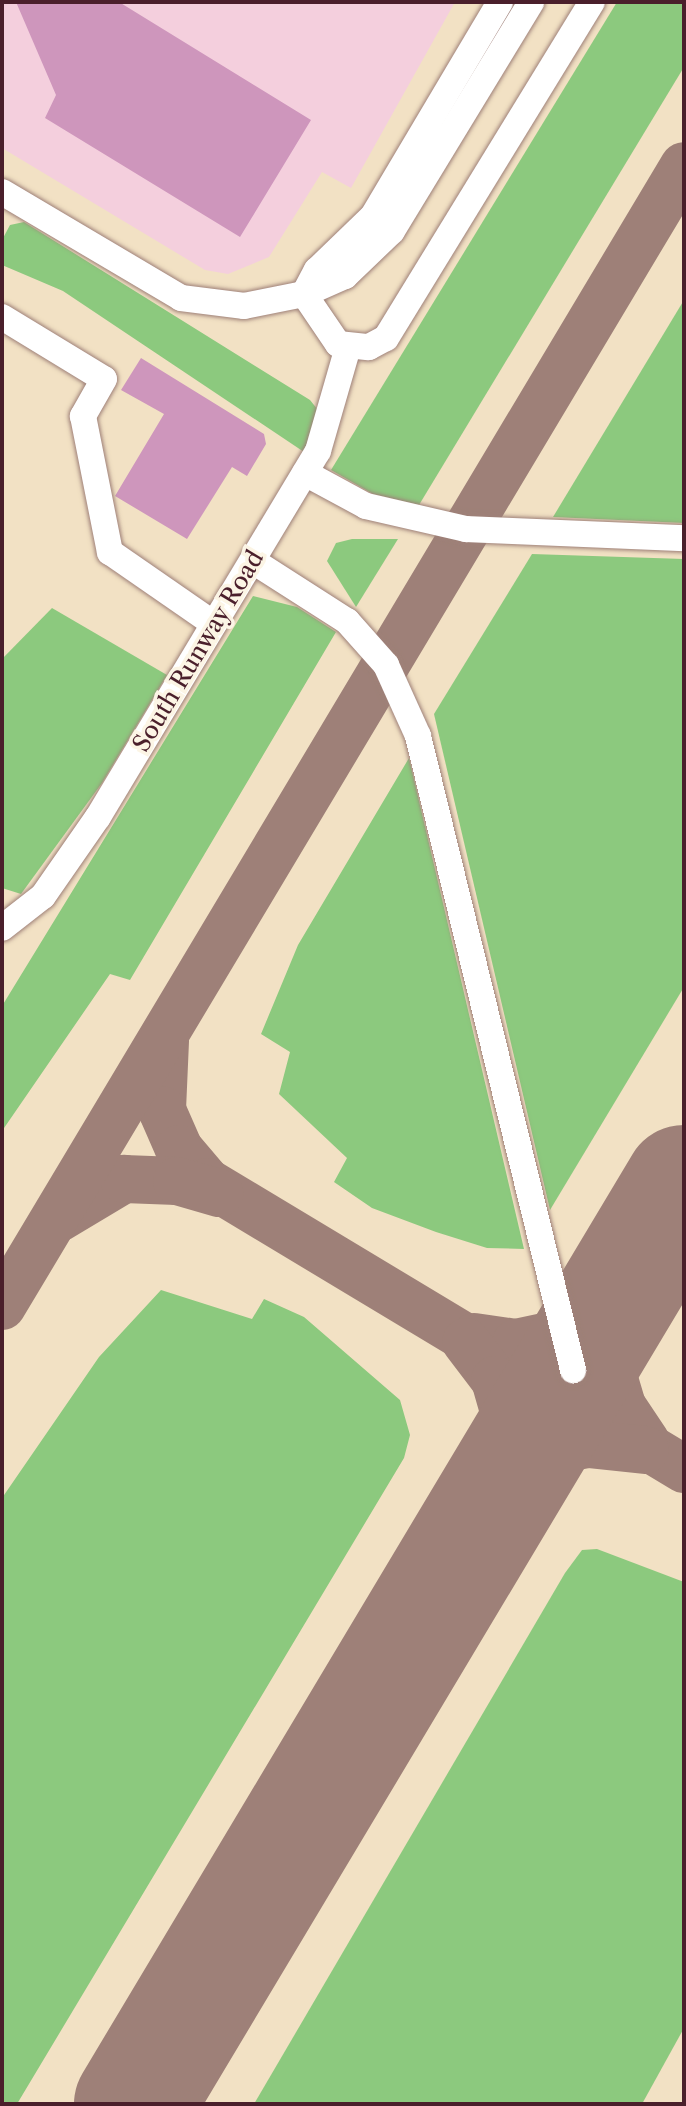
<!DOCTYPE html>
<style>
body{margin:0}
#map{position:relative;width:686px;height:2106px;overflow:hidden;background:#f2e1c4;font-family:"Libre Caslon Text",serif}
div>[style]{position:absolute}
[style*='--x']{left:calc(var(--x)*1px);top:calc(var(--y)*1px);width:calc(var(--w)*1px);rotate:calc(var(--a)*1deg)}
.built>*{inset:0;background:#f4cfdd}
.green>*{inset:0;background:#8cc97e}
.taxiway>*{height:48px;margin:-24px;padding:0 24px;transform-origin:24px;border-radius:24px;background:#9e8078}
.runway>*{height:120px;margin:-60px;padding:0 60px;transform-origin:60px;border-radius:60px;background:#9e8078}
.building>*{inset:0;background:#ce96bc}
.roads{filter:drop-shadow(0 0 2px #9e8078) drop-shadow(0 0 2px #9e8078)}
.minor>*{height:26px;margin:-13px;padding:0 13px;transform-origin:13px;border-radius:13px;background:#fff}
span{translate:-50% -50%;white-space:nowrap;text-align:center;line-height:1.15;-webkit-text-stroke:7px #fcf5e5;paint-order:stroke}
.street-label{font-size:24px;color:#4a1f2b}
.frame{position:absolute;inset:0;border:4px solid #4a1f2b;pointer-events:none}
</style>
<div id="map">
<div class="built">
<div style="clip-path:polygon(2px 2px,455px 2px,351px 188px,322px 172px,269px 257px,228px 274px,205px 270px,2px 148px)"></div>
</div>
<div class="green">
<div style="clip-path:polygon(617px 2px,684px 2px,684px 67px,419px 505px,373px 494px,331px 470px)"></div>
<div style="clip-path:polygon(24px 222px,310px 400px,318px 410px,304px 452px,63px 291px,2px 265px,2px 240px,10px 225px)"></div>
<div style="clip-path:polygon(684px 300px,684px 523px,553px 517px)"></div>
<div style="clip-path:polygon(352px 539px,398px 539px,356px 607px,327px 561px,336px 543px)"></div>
<div style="clip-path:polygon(532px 554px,684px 559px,684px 987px,550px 1210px,434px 714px)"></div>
<div style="clip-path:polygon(253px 596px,297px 607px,336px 632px,130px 980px,110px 974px,2px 1131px,2px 1006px)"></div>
<div style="clip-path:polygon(52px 608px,167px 675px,102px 783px,21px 894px,2px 888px,2px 659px)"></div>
<div style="clip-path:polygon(409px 758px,524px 1249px,487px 1248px,436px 1232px,372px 1208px,334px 1182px,347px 1158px,279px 1094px,290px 1052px,261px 1034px,298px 945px)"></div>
<div style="clip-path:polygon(161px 1290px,252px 1319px,264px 1299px,304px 1317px,400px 1400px,410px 1435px,404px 1458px,17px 2104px,2px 2104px,2px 1498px,99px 1357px)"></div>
<div style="clip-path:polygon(597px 1549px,684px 1582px,684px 2028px,642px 2104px,254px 2104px,565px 1573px,582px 1550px)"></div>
</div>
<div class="taxiway">
<div style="--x:165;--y:1041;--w:69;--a:92.5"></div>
<div style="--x:162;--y:1110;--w:43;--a:66.4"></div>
<div style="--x:179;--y:1149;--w:43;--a:49.7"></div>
<div style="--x:207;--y:1182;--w:557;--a:31.03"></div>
<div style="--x:59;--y:1218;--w:76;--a:-31"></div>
<div style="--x:124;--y:1179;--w:53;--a:2.2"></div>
<div style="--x:177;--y:1181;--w:44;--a:15.9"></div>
<div style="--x:627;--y:1280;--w:30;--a:113"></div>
<div style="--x:615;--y:1308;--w:54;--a:96.3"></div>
<div style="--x:609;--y:1362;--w:46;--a:73.5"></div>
<div style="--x:622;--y:1406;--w:43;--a:56.3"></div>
<div style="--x:2;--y:1306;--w:1328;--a:-59.11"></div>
<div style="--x:474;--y:1337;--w:42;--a:8.1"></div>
<div style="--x:516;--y:1343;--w:48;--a:-12"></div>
<div style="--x:563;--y:1333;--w:89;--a:-41.4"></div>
<div style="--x:466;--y:1342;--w:48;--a:52.7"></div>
<div style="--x:495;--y:1380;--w:35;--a:74"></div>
<div style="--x:505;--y:1414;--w:45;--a:91.3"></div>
<div style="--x:504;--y:1459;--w:50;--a:106.3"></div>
<div style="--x:488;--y:1512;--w:32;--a:-55"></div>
<div style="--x:506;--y:1486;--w:67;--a:-33.5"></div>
<div style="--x:562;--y:1449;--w:26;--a:-11"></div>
<div style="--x:588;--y:1444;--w:57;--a:6"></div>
</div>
<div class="runway">
<div style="--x:134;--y:2104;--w:1071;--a:-59.1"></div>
</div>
<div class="building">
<div style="clip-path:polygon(16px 2px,119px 2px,311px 120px,240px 237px,45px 118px,56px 95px)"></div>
<div style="clip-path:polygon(141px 358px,264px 434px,266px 444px,247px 476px,232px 467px,187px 539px,115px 496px,164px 414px,121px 390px)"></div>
</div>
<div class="roads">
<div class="minor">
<div style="--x:2;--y:192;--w:208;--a:30.6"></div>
<div style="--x:181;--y:298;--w:64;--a:7.2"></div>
<div style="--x:244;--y:306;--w:61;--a:-11.3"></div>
<div style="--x:304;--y:294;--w:45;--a:-23.7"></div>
<div style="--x:345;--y:276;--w:65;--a:-43.8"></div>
<div style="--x:392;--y:231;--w:268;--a:-58.7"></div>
<div style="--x:304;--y:294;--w:60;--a:55.8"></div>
<div style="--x:338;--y:344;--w:31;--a:6"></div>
<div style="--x:369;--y:347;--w:19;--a:-28"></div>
<div style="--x:386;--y:338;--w:394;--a:-58.5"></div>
<div style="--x:304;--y:294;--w:27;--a:-62"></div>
<div style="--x:317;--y:270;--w:78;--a:-44"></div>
<div style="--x:373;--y:216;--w:249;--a:-59.3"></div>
<div style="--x:2;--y:317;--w:119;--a:31.3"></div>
<div style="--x:104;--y:379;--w:43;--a:119.6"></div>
<div style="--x:83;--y:416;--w:139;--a:78.8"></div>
<div style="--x:110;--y:552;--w:126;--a:34.7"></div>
<div style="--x:305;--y:473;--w:69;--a:28.4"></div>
<div style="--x:366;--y:506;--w:103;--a:13"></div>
<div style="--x:466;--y:529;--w:218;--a:2.4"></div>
<div style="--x:253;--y:561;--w:112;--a:32.6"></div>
<div style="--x:347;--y:621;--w:59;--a:48.4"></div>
<div style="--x:386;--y:665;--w:78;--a:65.7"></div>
<div style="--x:418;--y:736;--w:653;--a:76.26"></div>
<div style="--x:2;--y:928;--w:52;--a:-38"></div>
<div style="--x:43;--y:896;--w:96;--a:-55.2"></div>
<div style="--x:98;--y:817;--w:427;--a:-59"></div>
<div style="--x:318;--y:451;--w:108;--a:-73.9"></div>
</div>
</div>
<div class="street-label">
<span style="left:198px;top:651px;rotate:-59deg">South Runway Road</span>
</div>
<div class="frame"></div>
</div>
